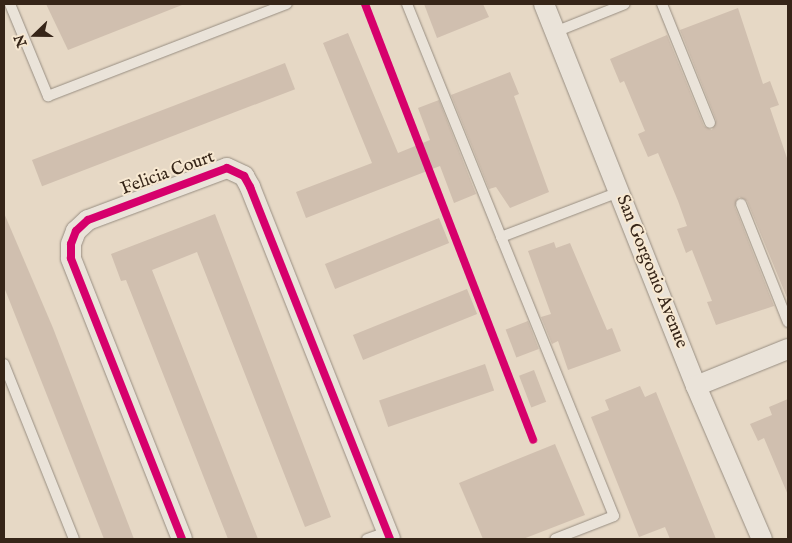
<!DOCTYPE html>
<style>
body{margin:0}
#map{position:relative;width:792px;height:543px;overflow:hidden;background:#e6d8c5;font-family:"IM FELL English",serif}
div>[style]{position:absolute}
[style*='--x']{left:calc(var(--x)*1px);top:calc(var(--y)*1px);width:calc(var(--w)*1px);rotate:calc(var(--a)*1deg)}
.building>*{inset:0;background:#d0bfaf;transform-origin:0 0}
.roads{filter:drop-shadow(0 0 1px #988e82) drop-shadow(0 0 1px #988e82)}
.lane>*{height:10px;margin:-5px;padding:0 5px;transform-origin:5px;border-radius:5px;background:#eae3d9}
.street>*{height:20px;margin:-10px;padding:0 10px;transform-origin:10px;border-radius:10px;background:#eae3d9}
.cycleway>*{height:8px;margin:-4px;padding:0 4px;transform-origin:4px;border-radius:4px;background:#d6006c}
span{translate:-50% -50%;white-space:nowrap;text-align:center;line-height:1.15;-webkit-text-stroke:4px #f7e8d1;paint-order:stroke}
.street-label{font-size:18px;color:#362518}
.frame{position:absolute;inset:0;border:5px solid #362518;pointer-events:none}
.north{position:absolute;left:10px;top:10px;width:50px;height:50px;-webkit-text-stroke:4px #f7e8d1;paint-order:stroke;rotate:248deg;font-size:14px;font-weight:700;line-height:20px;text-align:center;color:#362518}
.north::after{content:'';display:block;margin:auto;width:18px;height:22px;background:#362518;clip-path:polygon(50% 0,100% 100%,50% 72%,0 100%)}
</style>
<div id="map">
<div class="building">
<div style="clip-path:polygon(46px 4px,182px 4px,182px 5px,68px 50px)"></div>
<div style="clip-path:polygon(424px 4px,483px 4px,489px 17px,437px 38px)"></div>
<div style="clip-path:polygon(738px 8px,763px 84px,770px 81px,779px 105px,770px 108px,788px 161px,788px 300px,747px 201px,739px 197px,735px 207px,774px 306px,716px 325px,707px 302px,712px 301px,692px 250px,686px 253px,677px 229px,687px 226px,678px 201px,658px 153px,648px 157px,638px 134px,645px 131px,624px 81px,620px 83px,610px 59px,667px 35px,704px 126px,712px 130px,716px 120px,680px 30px)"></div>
<div style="clip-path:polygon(348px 33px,398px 153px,430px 140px,418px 108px,439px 100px,476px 194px,454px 203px,440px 166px,306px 218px,296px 192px,372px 163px,323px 43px)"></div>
<div style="left:285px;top:63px;width:28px;height:271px;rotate:69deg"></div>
<div style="clip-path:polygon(510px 72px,519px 94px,514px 96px,549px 192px,510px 208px,496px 187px,489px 189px,451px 95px)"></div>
<div style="clip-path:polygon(4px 213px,53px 328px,134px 539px,104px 539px,4px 287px)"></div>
<div style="clip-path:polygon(215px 214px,331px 517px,305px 527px,197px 252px,152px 270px,258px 539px,228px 539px,126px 280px,121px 281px,111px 254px)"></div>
<div style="left:439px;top:218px;width:27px;height:123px;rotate:68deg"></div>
<div style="clip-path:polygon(554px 242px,556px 248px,570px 243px,607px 330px,612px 328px,621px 351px,568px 370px,558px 341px,552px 344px,541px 317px,551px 314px,528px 251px)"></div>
<div style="left:467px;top:289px;width:27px;height:123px;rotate:68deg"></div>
<div style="left:528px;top:321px;width:30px;height:24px;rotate:69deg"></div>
<div style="left:485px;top:364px;width:28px;height:112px;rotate:71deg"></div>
<div style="left:534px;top:370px;width:34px;height:16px;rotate:69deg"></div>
<div style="clip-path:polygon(640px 386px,645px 397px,656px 392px,716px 539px,670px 539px,665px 527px,639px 537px,591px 417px,609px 410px,605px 400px)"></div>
<div style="clip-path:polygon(788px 399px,788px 495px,764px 438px,758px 441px,750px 424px,772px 415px,769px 407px)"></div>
<div style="clip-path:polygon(555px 444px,585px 515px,523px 539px,483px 539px,459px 483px)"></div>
</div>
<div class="roads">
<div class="lane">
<div style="--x:10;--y:4;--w:100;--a:67.6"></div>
<div style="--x:48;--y:96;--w:256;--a:-21.1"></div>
<div style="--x:407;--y:4;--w:552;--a:67.99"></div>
<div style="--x:614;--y:516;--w:63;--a:158.7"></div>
<div style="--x:662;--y:4;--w:128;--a:68"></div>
<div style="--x:555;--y:32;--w:75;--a:-21.8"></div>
<div style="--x:741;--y:204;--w:127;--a:68.3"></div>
<div style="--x:501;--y:237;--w:126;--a:-20.9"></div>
<div style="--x:4;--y:364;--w:188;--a:68.2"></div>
<div style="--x:367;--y:539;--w:21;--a:-19"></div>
</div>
<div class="street">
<div style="--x:544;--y:4;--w:411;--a:68.3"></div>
<div style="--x:696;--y:386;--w:167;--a:66.7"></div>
<div style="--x:696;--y:386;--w:99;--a:-21.9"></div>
<div style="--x:182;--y:539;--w:302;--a:-111.6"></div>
<div style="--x:71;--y:258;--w:14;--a:-90"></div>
<div style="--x:71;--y:244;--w:14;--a:-69"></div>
<div style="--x:76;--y:231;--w:16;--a:-43"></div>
<div style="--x:88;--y:220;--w:148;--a:-20.5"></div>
<div style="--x:227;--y:168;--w:19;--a:25"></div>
<div style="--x:244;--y:176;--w:13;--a:61"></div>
<div style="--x:250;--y:187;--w:379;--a:68.3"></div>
</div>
</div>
<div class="cycleway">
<div style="--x:365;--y:4;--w:467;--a:68.9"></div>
<div style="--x:182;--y:539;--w:302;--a:-111.6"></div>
<div style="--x:71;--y:258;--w:14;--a:-90"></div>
<div style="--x:71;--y:244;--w:14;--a:-69"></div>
<div style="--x:76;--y:231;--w:16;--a:-43"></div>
<div style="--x:88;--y:220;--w:148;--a:-20.5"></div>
<div style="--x:227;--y:168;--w:19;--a:25"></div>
<div style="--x:244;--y:176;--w:13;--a:61"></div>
<div style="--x:250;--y:187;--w:379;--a:68.3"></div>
</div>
<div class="street-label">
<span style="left:168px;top:174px;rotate:-20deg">Felicia Court</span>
<span style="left:651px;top:272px;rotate:68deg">San Gorgonio Avenue</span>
</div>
<div class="frame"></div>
<div class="north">N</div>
</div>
